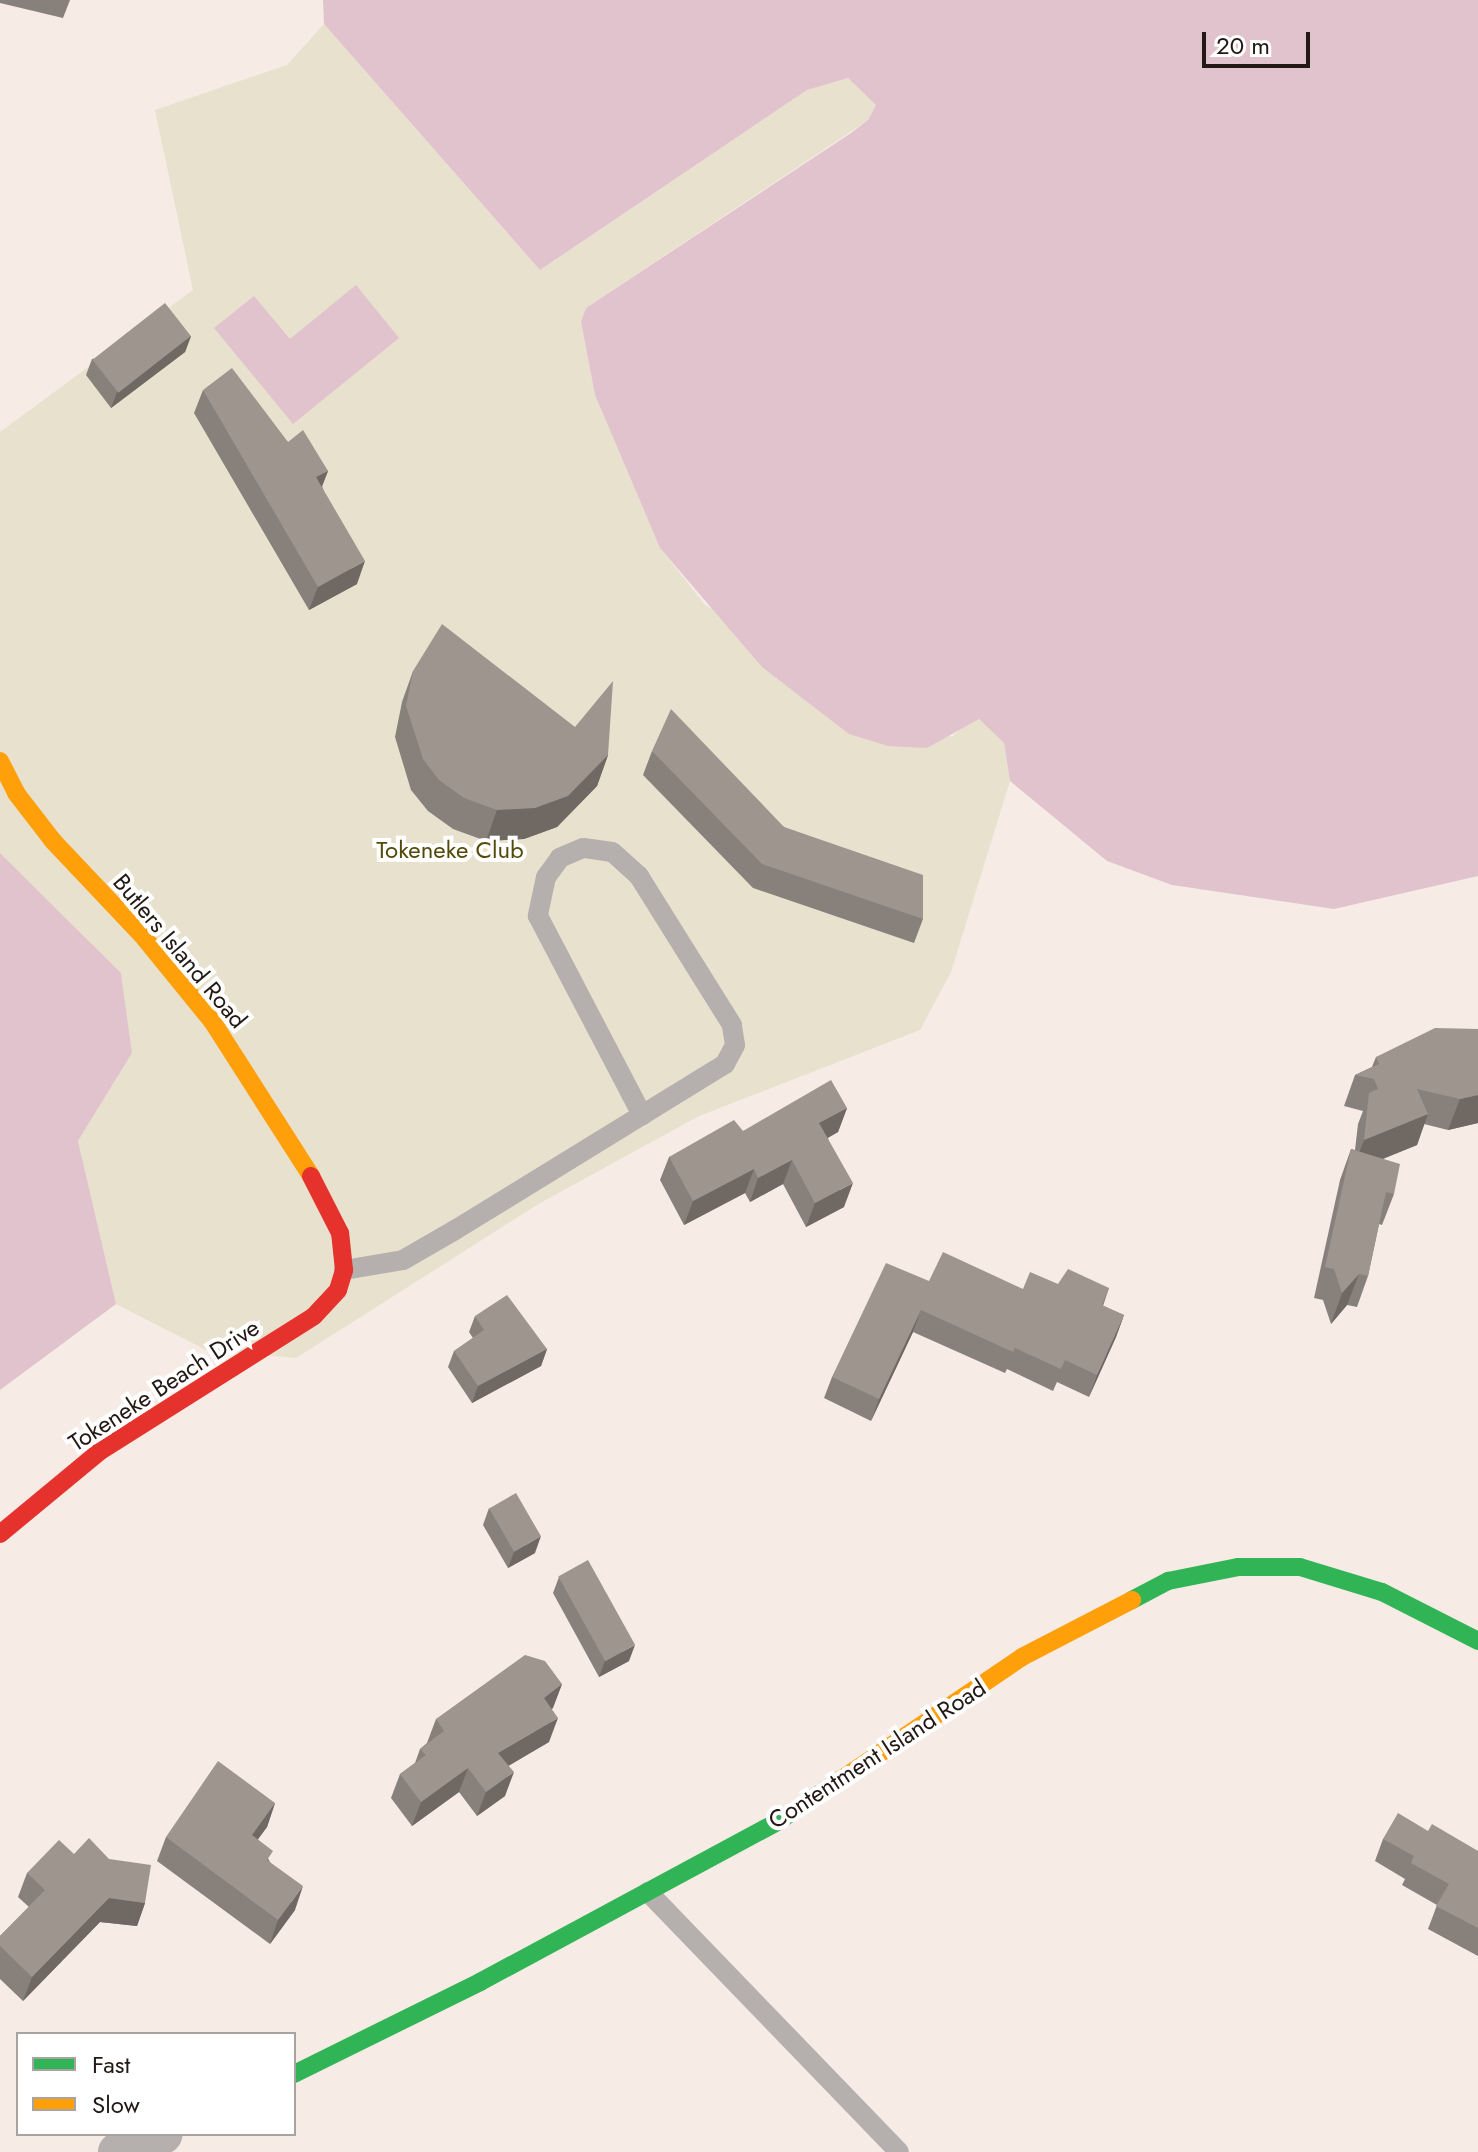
<!DOCTYPE html>
<style>
body{margin:0}
#map{position:relative;width:1478px;height:2152px;overflow:hidden;background:#f6ebe5;font-family:Jost,sans-serif}
div>[style]{position:absolute}
[style*='--x']{left:calc(var(--x)*1px);top:calc(var(--y)*1px);width:calc(var(--w)*1px);rotate:calc(var(--a)*1deg)}
.green>*{inset:0;background:#e8e1ce}
.water>*{inset:0;background:#e1c3ce}
.lane>*{height:20px;margin:-10px;padding:0 10px;transform-origin:10px;border-radius:10px;background:#b5afad}
.street>*{height:40px;margin:-20px;padding:0 20px;transform-origin:20px;border-radius:20px;background:#b5afad}
.fast>*{height:18px;margin:-9px;padding:0 9px;transform-origin:9px;border-radius:9px;background:#30b455}
.slow>*{height:18px;margin:-9px;padding:0 9px;transform-origin:9px;border-radius:9px;background:#ff9f0a}
.jam>*{height:18px;margin:-9px;padding:0 9px;transform-origin:9px;border-radius:9px;background:#e5322d}
.wall>*{inset:0;background:#88807a}
.shaded-wall>*{inset:0;background:#6f6863}
.building>*{inset:0;background:#9e958e;transform-origin:0 0}
span{translate:-50% -50%;white-space:nowrap;text-align:center;line-height:1.15;-webkit-text-stroke:8px #fff;paint-order:stroke}
.park-label{font-size:24px;color:#534908}
.street-label{font-size:24px;color:#221814}
.legend{position:absolute;left:16px;top:2032px;width:280px;height:104px;box-sizing:border-box;background:#fff;border:2px solid #a7a3a1;margin:0;padding:10px 14px;list-style:none;font-size:24px;color:#221814}
.legend li{display:flex;align-items:center;gap:16px;height:40px}
.legend b{width:40px;border:2px solid #a7a3a1}
.scale{position:absolute;left:1202px;top:32px;width:108px;height:36px;box-sizing:border-box;border:4px solid #221814;border-top:0;padding-left:10px;font-size:24px;line-height:28px;white-space:nowrap;color:#221814;-webkit-text-stroke:6px #fff;paint-order:stroke}
</style>
<div id="map">
<div class="green">
<div style="clip-path:polygon(324px 24px,540px 270px,807px 90px,848px 78px,867px 93px,876px 105px,868px 120px,586px 308px,581px 323px,595px 395px,660px 548px,705px 605px,952px 737px,968px 721px,979px 719px,1004px 743px,1010px 781px,951px 972px,920px 1030px,699px 1116px,540px 1203px,296px 1358px,206px 1350px,116px 1304px,78px 1141px,132px 1053px,121px 973px,0 853px,0 432px,193px 290px,155px 110px,287px 65px)"></div>
</div>
<div class="water">
<div style="clip-path:polygon(323px 0,1478px 0,1478px 876px,1334px 909px,1172px 885px,1107px 861px,1010px 781px,1004px 743px,979px 719px,927px 748px,888px 746px,849px 734px,762px 667px,660px 548px,595px 395px,581px 322px,586px 308px,851px 133px,868px 120px,876px 105px,848px 78px,807px 90px,540px 270px,324px 24px)"></div>
<div style="clip-path:polygon(356px 285px,399px 338px,293px 424px,214px 328px,254px 296px,290px 339px)"></div>
<div style="clip-path:polygon(0 853px,121px 973px,132px 1053px,78px 1141px,116px 1304px,0 1390px)"></div>
</div>
<div class="lane">
<div style="--x:344;--y:1270;--w:60;--a:-9.6"></div>
<div style="--x:403;--y:1260;--w:60;--a:-30"></div>
<div style="--x:455;--y:1230;--w:317;--a:-31.6"></div>
<div style="--x:725;--y:1064;--w:21;--a:-62"></div>
<div style="--x:735;--y:1045;--w:20;--a:-99"></div>
<div style="--x:732;--y:1025;--w:176;--a:-122"></div>
<div style="--x:639;--y:876;--w:36;--a:-138"></div>
<div style="--x:612;--y:852;--w:29;--a:-172"></div>
<div style="--x:583;--y:848;--w:25;--a:157"></div>
<div style="--x:560;--y:858;--w:24;--a:126"></div>
<div style="--x:546;--y:877;--w:40;--a:102"></div>
<div style="--x:538;--y:916;--w:225;--a:62.4"></div>
<div style="--x:648;--y:1892;--w:361;--a:46"></div>
</div>
<div class="street">
<div style="--x:118;--y:2152;--w:48;--a:-21.8"></div>
</div>
<div class="fast">
<div style="--x:1132;--y:1600;--w:41;--a:-27.8"></div>
<div style="--x:1168;--y:1581;--w:71;--a:-11.3"></div>
<div style="--x:1238;--y:1567;--w:62;--a:0"></div>
<div style="--x:1300;--y:1567;--w:86;--a:17"></div>
<div style="--x:1382;--y:1592;--w:108;--a:27"></div>
<div style="--x:294;--y:2074;--w:208;--a:-26.3"></div>
<div style="--x:480;--y:1982;--w:337;--a:-28.3"></div>
<div style="--x:777;--y:1822;--w:78;--a:-33.5"></div>
</div>
<div class="slow">
<div style="--x:0;--y:761;--w:36;--a:63"></div>
<div style="--x:16;--y:793;--w:61;--a:52.4"></div>
<div style="--x:53;--y:841;--w:129;--a:46.6"></div>
<div style="--x:142;--y:935;--w:111;--a:50.9"></div>
<div style="--x:212;--y:1021;--w:184;--a:57.4"></div>
<div style="--x:842;--y:1779;--w:217;--a:-34.1"></div>
<div style="--x:1022;--y:1657;--w:124;--a:-27.4"></div>
</div>
<div class="jam">
<div style="--x:0;--y:1534;--w:129;--a:-39.6"></div>
<div style="--x:99;--y:1452;--w:254;--a:-32.3"></div>
<div style="--x:314;--y:1316;--w:35;--a:-47"></div>
<div style="--x:338;--y:1290;--w:21;--a:-73"></div>
<div style="--x:344;--y:1270;--w:37;--a:-96"></div>
<div style="--x:340;--y:1233;--w:64;--a:-117"></div>
</div>
<div class="wall">
<div style="clip-path:polygon(0 0,70px 0,63px 18px,0 3px)"></div>
<div style="clip-path:polygon(191px 336px,185px 352px,111px 408px,86px 375px,92px 359px)"></div>
<div style="clip-path:polygon(203px 390px,288px 442px,328px 471px,322px 486px,357px 584px,309px 610px,194px 413px)"></div>
<div style="clip-path:polygon(413px 671px,608px 755px,597px 786px,557px 827px,524px 839px,486px 841px,453px 829px,428px 811px,411px 790px,395px 737px,402px 702px)"></div>
<div style="clip-path:polygon(652px 751px,784px 827px,923px 919px,914px 943px,753px 888px,643px 775px)"></div>
<div style="clip-path:polygon(1478px 1029px,1478px 1123px,1448px 1130px,1424px 1124px,1417px 1145px,1383px 1159px,1394px 1194px,1382px 1225px,1379px 1224px,1368px 1276px,1357px 1307px,1347px 1305px,1331px 1324px,1323px 1300px,1314px 1298px,1340px 1180px,1351px 1149px,1355px 1150px,1358px 1124px,1363px 1111px,1344px 1106px,1355px 1075px,1372px 1067px,1376px 1057px)"></div>
<div style="clip-path:polygon(847px 1108px,838px 1132px,828px 1138px,844px 1207px,806px 1227px,783px 1184px,750px 1202px,745px 1193px,684px 1225px,660px 1180px,669px 1157px,743px 1131px)"></div>
<div style="clip-path:polygon(929px 1281px,1023px 1289px,1109px 1288px,1103px 1306px,1124px 1315px,1116px 1337px,1089px 1397px,1057px 1382px,1053px 1391px,1007px 1369px,1005px 1373px,913px 1332px,871px 1421px,824px 1398px,832px 1377px)"></div>
<div style="clip-path:polygon(475px 1316px,547px 1349px,541px 1366px,472px 1403px,448px 1367px,454px 1351px,473px 1338px,469px 1332px)"></div>
<div style="clip-path:polygon(489px 1508px,535px 1553px,508px 1568px,483px 1525px)"></div>
<div style="clip-path:polygon(559px 1577px,629px 1661px,599px 1677px,553px 1593px)"></div>
<div style="clip-path:polygon(562px 1684px,552px 1709px,549px 1742px,509px 1765px,505px 1796px,477px 1816px,459px 1792px,412px 1826px,391px 1798px,400px 1774px,415px 1763px,420px 1749px,427px 1743px,436px 1719px)"></div>
<div style="clip-path:polygon(275px 1803px,267px 1827px,258px 1839px,295px 1910px,270px 1944px,157px 1861px,166px 1837px)"></div>
<div style="clip-path:polygon(1428px 1831px,1478px 1851px,1478px 1956px,1428px 1929px,1437px 1905px,1402px 1885px,1405px 1879px,1375px 1861px,1383px 1839px)"></div>
<div style="clip-path:polygon(74px 1854px,145px 1903px,137px 1926px,100px 1922px,23px 2001px,0 1979px,0 1936px,29px 1907px,18px 1897px,27px 1873px)"></div>
</div>
<div class="shaded-wall">
<div style="clip-path:polygon(191px 336px,185px 352px,111px 408px,117px 392px)"></div>
<div style="clip-path:polygon(328px 471px,319px 494px,316px 477px)"></div>
<div style="clip-path:polygon(365px 561px,357px 584px,309px 610px,318px 587px)"></div>
<div style="clip-path:polygon(608px 755px,597px 786px,557px 827px,524px 839px,486px 841px,497px 810px)"></div>
<div style="clip-path:polygon(1478px 1095px,1478px 1123px,1448px 1130px,1460px 1099px)"></div>
<div style="clip-path:polygon(847px 1108px,838px 1132px,810px 1147px,819px 1123px)"></div>
<div style="clip-path:polygon(1428px 1114px,1417px 1145px,1352px 1171px,1364px 1140px)"></div>
<div style="clip-path:polygon(792px 1160px,783px 1184px,750px 1202px,758px 1178px)"></div>
<div style="clip-path:polygon(754px 1169px,745px 1193px,684px 1225px,693px 1201px)"></div>
<div style="clip-path:polygon(853px 1183px,844px 1207px,806px 1227px,815px 1203px)"></div>
<div style="clip-path:polygon(1359px 1274px,1347px 1305px,1331px 1324px,1342px 1293px)"></div>
<div style="clip-path:polygon(921px 1310px,913px 1332px,871px 1421px,879px 1399px)"></div>
<div style="clip-path:polygon(1124px 1315px,1116px 1337px,1089px 1397px,1097px 1375px)"></div>
<div style="clip-path:polygon(547px 1349px,541px 1366px,472px 1403px,478px 1386px)"></div>
<div style="clip-path:polygon(541px 1536px,535px 1553px,508px 1568px,514px 1552px)"></div>
<div style="clip-path:polygon(635px 1645px,629px 1661px,599px 1677px,605px 1661px)"></div>
<div style="clip-path:polygon(562px 1684px,553px 1708px,535px 1722px,544px 1698px)"></div>
<div style="clip-path:polygon(558px 1718px,549px 1742px,490px 1777px,498px 1753px)"></div>
<div style="clip-path:polygon(468px 1768px,459px 1792px,412px 1826px,421px 1802px)"></div>
<div style="clip-path:polygon(514px 1772px,505px 1796px,477px 1816px,486px 1792px)"></div>
<div style="clip-path:polygon(275px 1803px,267px 1827px,244px 1858px,252px 1835px)"></div>
<div style="clip-path:polygon(303px 1886px,295px 1910px,270px 1944px,278px 1920px)"></div>
<div style="clip-path:polygon(109px 1898px,145px 1903px,137px 1926px,100px 1922px,23px 2001px,32px 1977px)"></div>
</div>
<div class="building">
<div style="left:165px;top:303px;width:42px;height:92px;rotate:52deg"></div>
<div style="clip-path:polygon(232px 368px,288px 442px,303px 430px,328px 471px,316px 477px,365px 561px,318px 587px,203px 390px)"></div>
<div style="clip-path:polygon(442px 624px,575px 727px,613px 681px,608px 755px,568px 796px,535px 808px,497px 810px,464px 798px,439px 780px,423px 759px,406px 706px,413px 671px)"></div>
<div style="clip-path:polygon(671px 709px,784px 827px,923px 875px,923px 919px,762px 864px,652px 751px)"></div>
<div style="clip-path:polygon(1435px 1028px,1478px 1029px,1478px 1095px,1460px 1099px,1417px 1089px,1428px 1114px,1364px 1140px,1369px 1093px,1378px 1089px,1374px 1079px,1355px 1075px,1379px 1064px,1376px 1057px)"></div>
<div style="clip-path:polygon(831px 1080px,847px 1108px,819px 1123px,853px 1183px,815px 1203px,792px 1160px,758px 1178px,754px 1169px,693px 1201px,669px 1157px,734px 1120px,743px 1131px)"></div>
<div style="clip-path:polygon(1351px 1149px,1400px 1164px,1394px 1194px,1386px 1192px,1368px 1276px,1359px 1274px,1342px 1293px,1334px 1269px,1325px 1267px)"></div>
<div style="clip-path:polygon(943px 1252px,1023px 1289px,1030px 1272px,1058px 1284px,1068px 1269px,1109px 1288px,1102px 1305px,1124px 1315px,1097px 1375px,1065px 1360px,1061px 1369px,1015px 1348px,1013px 1352px,921px 1310px,879px 1399px,832px 1377px,886px 1263px,929px 1281px)"></div>
<div style="clip-path:polygon(507px 1295px,547px 1349px,478px 1386px,454px 1351px,484px 1330px,475px 1316px)"></div>
<div style="left:516px;top:1493px;width:50px;height:31px;rotate:60deg"></div>
<div style="left:588px;top:1560px;width:97px;height:34px;rotate:61deg"></div>
<div style="clip-path:polygon(525px 1655px,545px 1661px,562px 1684px,544px 1698px,558px 1718px,498px 1753px,514px 1772px,486px 1792px,468px 1768px,421px 1802px,400px 1774px,426px 1755px,420px 1749px,444px 1731px,436px 1719px)"></div>
<div style="clip-path:polygon(218px 1761px,275px 1803px,252px 1835px,273px 1851px,267px 1860px,303px 1886px,278px 1920px,166px 1837px)"></div>
<div style="clip-path:polygon(1398px 1813px,1428px 1831px,1432px 1824px,1478px 1851px,1478px 1928px,1436px 1906px,1449px 1884px,1411px 1863px,1414px 1856px,1383px 1839px)"></div>
<div style="clip-path:polygon(89px 1838px,109px 1859px,151px 1865px,145px 1903px,109px 1898px,32px 1977px,0 1946px,0 1936px,45px 1890px,27px 1873px,59px 1840px,74px 1854px)"></div>
</div>
<div class="park-label">
<span style="left:450px;top:850px">Tokeneke Club</span>
</div>
<div class="street-label">
<span style="left:180px;top:951px;rotate:50deg">Butlers Island Road</span>
<span style="left:164px;top:1385px;rotate:-33deg">Tokeneke Beach Drive</span>
<span style="left:877px;top:1754px;rotate:-33deg">Contentment Island Road</span>
</div>
<ul class="legend">
<li><b style="height:10px;background:#30b455"></b>Fast</li>
<li><b style="height:10px;background:#ff9f0a"></b>Slow</li>
</ul>
<div class="scale">20 m</div>
</div>
